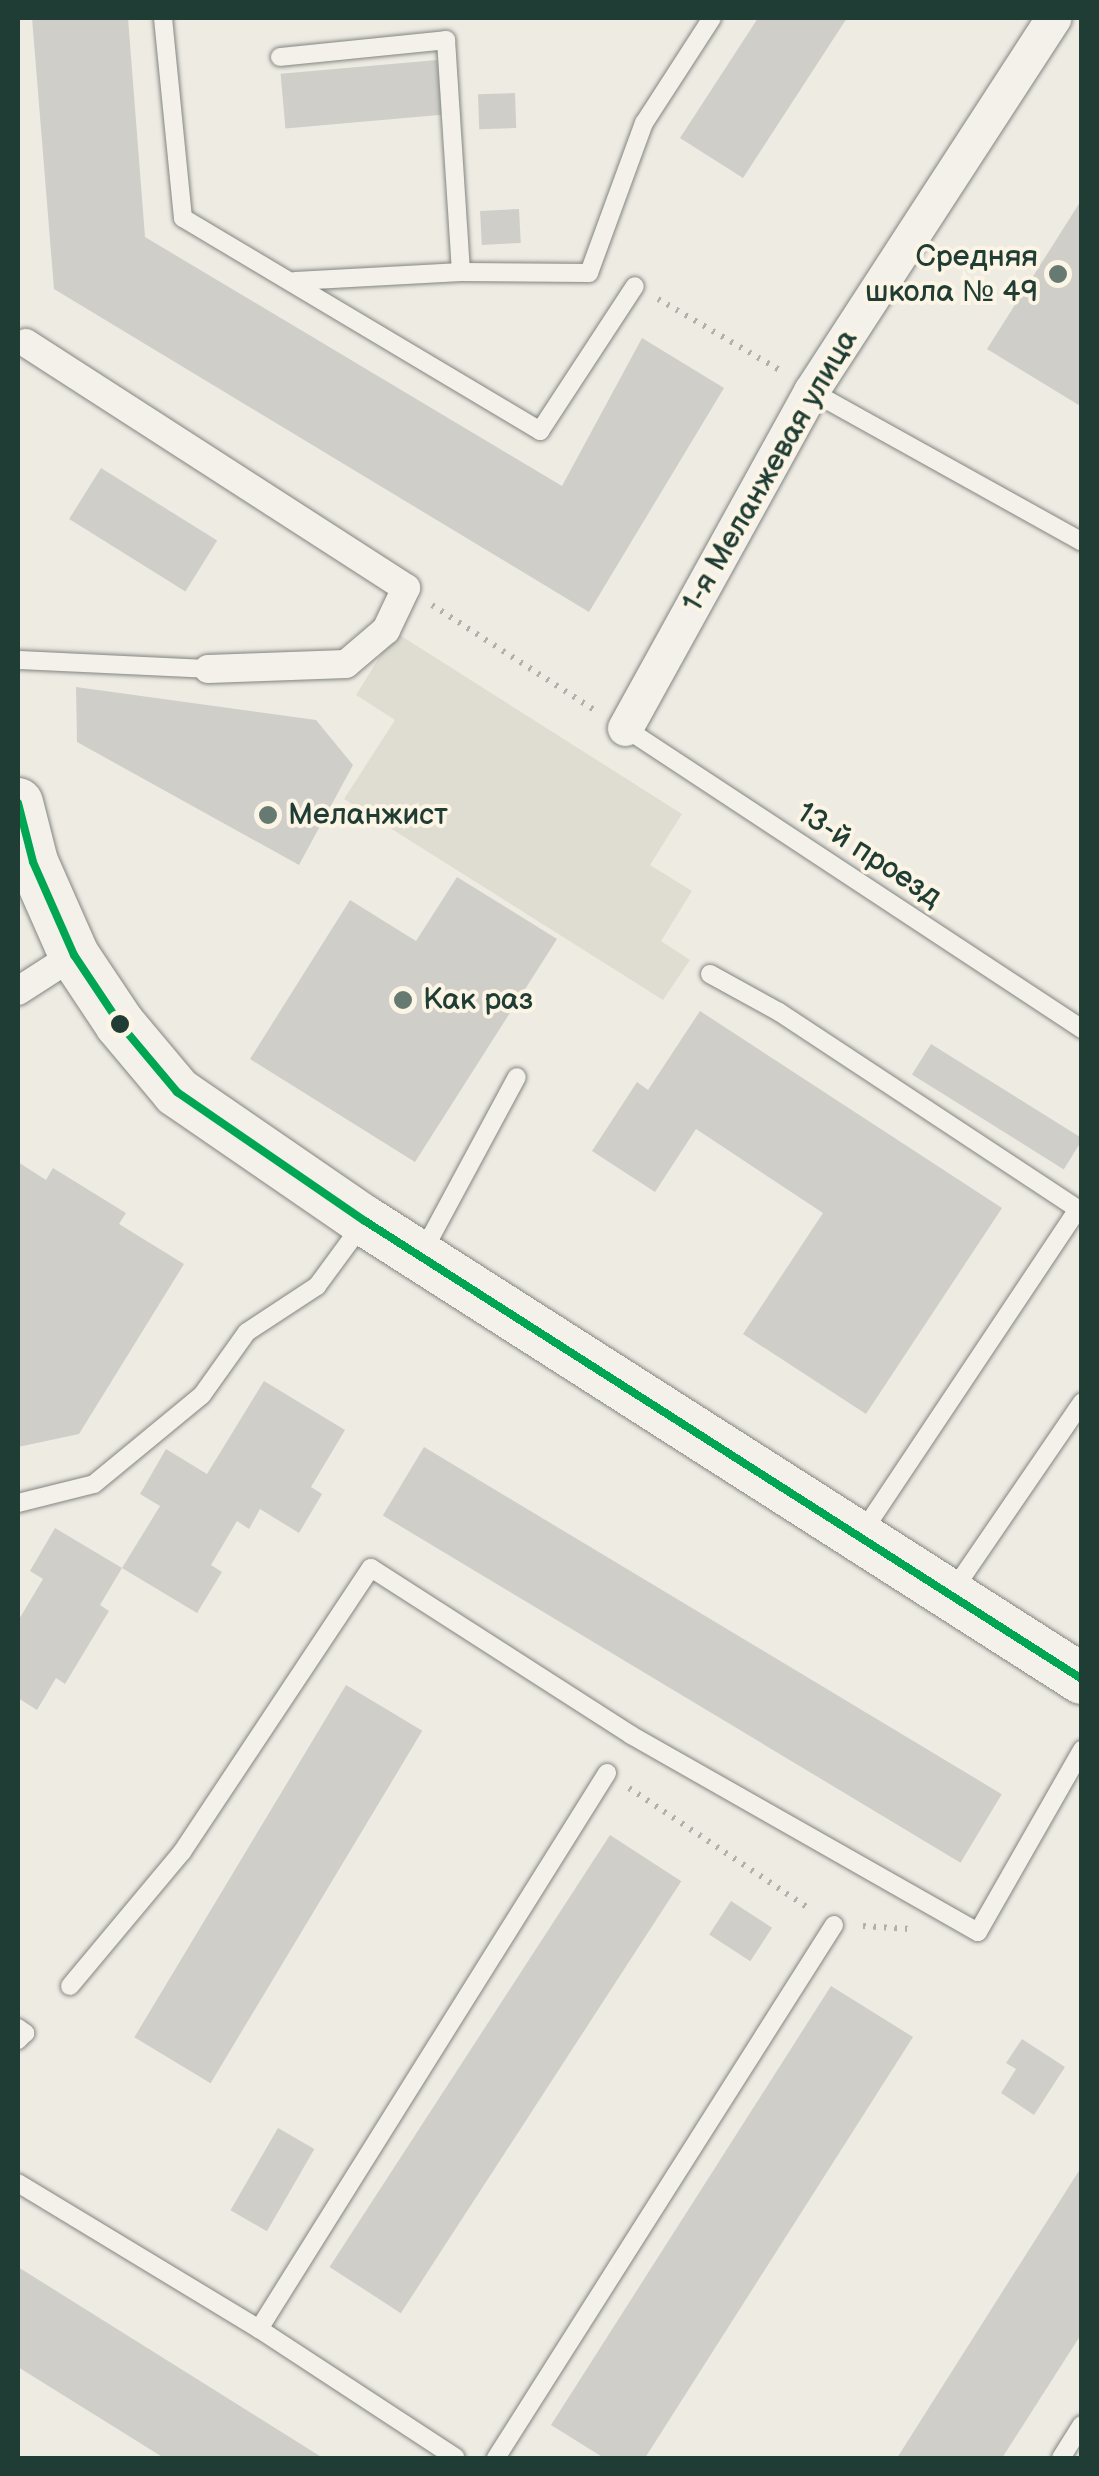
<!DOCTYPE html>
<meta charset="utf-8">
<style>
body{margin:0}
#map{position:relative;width:1099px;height:2476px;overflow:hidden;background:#eeebe3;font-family:"Balsamiq Sans",sans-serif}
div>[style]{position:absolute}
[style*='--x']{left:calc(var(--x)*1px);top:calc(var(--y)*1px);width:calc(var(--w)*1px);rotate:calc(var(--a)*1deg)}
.built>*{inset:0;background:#dfddd2}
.building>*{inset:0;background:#cfcec9;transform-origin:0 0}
.path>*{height:6px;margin-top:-3px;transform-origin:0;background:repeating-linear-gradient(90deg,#afb1ac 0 2.5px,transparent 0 10.5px)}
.roads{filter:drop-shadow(0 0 2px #828681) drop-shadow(0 0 2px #828681)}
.service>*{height:18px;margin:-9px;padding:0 9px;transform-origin:9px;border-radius:9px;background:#f4f1eb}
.pedestrian>*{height:28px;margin:-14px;padding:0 14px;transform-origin:14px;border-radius:14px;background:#f4f1eb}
.minor>*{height:35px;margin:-17.5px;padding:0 17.5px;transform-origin:17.5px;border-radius:17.5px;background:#f4f1eb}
.secondary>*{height:50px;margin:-25px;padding:0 25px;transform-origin:25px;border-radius:25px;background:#f4f1eb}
.bus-1>*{height:8px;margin:-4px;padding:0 4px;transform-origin:4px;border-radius:4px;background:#00a651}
.dots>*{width:28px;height:28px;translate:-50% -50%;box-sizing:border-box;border:5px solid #fcf5e5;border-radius:50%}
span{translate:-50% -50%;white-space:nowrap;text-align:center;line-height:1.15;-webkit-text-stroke:8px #fcf5e5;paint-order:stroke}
.poi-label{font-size:30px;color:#1f3d34}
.right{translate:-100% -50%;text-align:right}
.left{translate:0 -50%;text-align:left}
.street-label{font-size:30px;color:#1f3d34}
.frame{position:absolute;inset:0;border:20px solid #1f3d34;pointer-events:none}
</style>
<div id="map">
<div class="built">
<div style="clip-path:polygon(395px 632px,682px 814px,650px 865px,692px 891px,661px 941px,690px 960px,663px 1000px,344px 799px,395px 720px,356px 695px)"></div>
</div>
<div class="building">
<div style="clip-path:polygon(32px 18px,128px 18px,145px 237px,562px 486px,642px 338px,724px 388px,589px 612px,54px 289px)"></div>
<div style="clip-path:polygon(758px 18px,847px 18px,743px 178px,680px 138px)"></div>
<div style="left:437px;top:60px;width:55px;height:157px;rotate:85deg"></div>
<div style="left:515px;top:93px;width:35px;height:37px;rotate:88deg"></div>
<div style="clip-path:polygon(1082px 199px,1082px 407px,987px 349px)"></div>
<div style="left:519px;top:209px;width:34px;height:39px;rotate:87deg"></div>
<div style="left:101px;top:468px;width:137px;height:60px;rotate:32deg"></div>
<div style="clip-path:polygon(76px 687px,316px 720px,353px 765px,299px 865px,77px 742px)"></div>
<div style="clip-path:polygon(457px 877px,557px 939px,415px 1162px,250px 1059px,350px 900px,416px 941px)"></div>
<div style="clip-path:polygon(700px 1011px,1002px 1208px,866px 1414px,743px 1334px,823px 1213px,696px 1129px,655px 1192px,592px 1151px,637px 1082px,648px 1090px)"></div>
<div style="left:931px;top:1044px;width:179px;height:36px;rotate:32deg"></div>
<div style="clip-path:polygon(18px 1162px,46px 1180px,53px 1168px,126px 1213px,119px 1224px,184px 1264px,79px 1434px,18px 1447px)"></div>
<div style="clip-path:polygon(264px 1381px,345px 1430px,311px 1487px,322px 1494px,299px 1533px,260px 1509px,249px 1529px,237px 1521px,211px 1565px,222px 1572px,197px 1613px,122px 1568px,160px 1506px,140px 1494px,166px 1449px,207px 1474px)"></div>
<div style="left:424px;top:1447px;width:674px;height:80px;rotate:31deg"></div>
<div style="clip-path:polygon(55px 1528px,122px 1568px,100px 1605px,109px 1611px,65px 1684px,56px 1678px,37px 1710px,18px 1698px,18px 1621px,43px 1579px,30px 1571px)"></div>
<div style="left:346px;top:1685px;width:89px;height:411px;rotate:31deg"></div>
<div style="left:610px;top:1835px;width:85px;height:515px;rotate:33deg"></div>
<div style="left:731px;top:1901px;width:49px;height:40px;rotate:33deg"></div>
<div style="clip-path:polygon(831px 1986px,913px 2037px,645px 2458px,604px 2458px,551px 2425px)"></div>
<div style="clip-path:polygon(1022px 2039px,1065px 2067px,1034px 2115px,1001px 2093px,1016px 2069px,1006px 2063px)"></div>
<div style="left:278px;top:2128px;width:42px;height:95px;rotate:30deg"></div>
<div style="clip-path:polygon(1082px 2166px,1082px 2333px,1002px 2458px,897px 2458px)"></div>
<div style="clip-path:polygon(18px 2267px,323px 2458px,164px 2458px,18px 2367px)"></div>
</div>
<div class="path">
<div style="--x:658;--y:299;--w:143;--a:30.3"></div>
<div style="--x:432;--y:605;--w:193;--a:32.9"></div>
<div style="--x:629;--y:1788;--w:218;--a:33.8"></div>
<div style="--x:863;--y:1926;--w:47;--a:3.7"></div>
</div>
<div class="roads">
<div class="service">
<div style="--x:163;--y:18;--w:201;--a:84.3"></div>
<div style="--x:183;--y:218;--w:416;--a:30.8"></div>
<div style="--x:540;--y:431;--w:173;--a:-56.8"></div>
<div style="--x:280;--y:57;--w:167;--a:-5.8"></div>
<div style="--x:446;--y:40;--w:232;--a:86.3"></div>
<div style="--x:461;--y:272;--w:166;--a:176.9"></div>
<div style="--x:461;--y:272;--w:128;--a:0.4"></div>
<div style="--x:589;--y:273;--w:160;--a:-69.9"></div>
<div style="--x:644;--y:123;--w:125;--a:-57.1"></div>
<div style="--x:811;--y:391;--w:310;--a:29.1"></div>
<div style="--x:18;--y:660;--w:190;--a:2.7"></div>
<div style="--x:625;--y:728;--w:547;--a:33.37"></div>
<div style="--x:710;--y:974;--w:79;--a:28.8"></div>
<div style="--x:779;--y:1012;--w:358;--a:33.4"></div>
<div style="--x:1078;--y:1209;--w:389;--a:123.7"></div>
<div style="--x:421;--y:1255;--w:202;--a:-61.7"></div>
<div style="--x:18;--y:1503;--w:78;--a:-14"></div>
<div style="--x:94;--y:1484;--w:140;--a:-39.5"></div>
<div style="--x:202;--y:1395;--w:77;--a:-54.5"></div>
<div style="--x:247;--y:1332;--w:84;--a:-33.3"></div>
<div style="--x:317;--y:1286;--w:79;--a:-53.7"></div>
<div style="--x:952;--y:1592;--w:230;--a:-55.6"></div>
<div style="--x:70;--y:1986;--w:175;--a:-50.1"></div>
<div style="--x:182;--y:1852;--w:341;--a:-56.4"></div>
<div style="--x:371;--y:1568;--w:309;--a:32.7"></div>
<div style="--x:631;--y:1735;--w:399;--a:29.6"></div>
<div style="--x:978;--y:1932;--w:210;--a:-60.3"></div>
<div style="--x:18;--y:2028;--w:9;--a:36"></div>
<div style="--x:25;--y:2033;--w:10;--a:135"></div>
<div style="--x:18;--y:2183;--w:282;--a:31.2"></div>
<div style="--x:259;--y:2329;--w:235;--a:33.2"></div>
<div style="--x:259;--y:2329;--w:656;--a:-57.96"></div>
<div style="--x:496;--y:2458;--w:631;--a:-57.62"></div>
<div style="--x:1061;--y:2458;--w:39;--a:-58"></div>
</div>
<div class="pedestrian">
<div style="--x:26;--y:343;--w:452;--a:32.8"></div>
<div style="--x:406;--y:588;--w:47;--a:115.5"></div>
<div style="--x:386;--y:630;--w:52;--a:139.6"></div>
<div style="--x:346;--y:664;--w:138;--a:177.9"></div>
<div style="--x:18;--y:991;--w:67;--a:-32.7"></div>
</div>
<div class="minor">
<div style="--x:625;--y:728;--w:385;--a:-61.1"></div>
<div style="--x:811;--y:391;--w:445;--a:-57"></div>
</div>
<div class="secondary">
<div style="--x:18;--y:803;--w:61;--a:75.7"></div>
<div style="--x:33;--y:862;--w:102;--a:66.2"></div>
<div style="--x:74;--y:955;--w:83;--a:56.3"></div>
<div style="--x:120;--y:1024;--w:89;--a:50"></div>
<div style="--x:177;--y:1092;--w:228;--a:34.5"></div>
<div style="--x:365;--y:1221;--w:851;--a:32.57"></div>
</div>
</div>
<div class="bus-1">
<div style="--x:18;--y:803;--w:61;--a:75.7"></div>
<div style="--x:33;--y:862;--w:102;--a:66.2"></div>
<div style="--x:74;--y:955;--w:83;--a:56.3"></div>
<div style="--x:120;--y:1024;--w:89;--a:50"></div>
<div style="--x:177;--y:1092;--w:228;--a:34.5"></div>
<div style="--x:365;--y:1221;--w:851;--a:32.57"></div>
</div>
<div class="dots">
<div style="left:1058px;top:274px;background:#677a71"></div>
<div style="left:268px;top:815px;background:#677a71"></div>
<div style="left:403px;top:1000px;background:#677a71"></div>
<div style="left:120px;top:1024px;background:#1f3d34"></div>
</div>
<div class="poi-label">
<span class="right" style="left:1038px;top:274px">Средняя<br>школа № 49</span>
<span class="left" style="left:288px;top:815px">Меланжист</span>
<span class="left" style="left:423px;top:1000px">Как раз</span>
</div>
<div class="street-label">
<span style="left:770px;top:471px;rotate:-60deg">1-я Меланжевая улица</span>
<span style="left:869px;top:855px;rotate:33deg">13-й проезд</span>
</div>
<div class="frame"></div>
</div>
